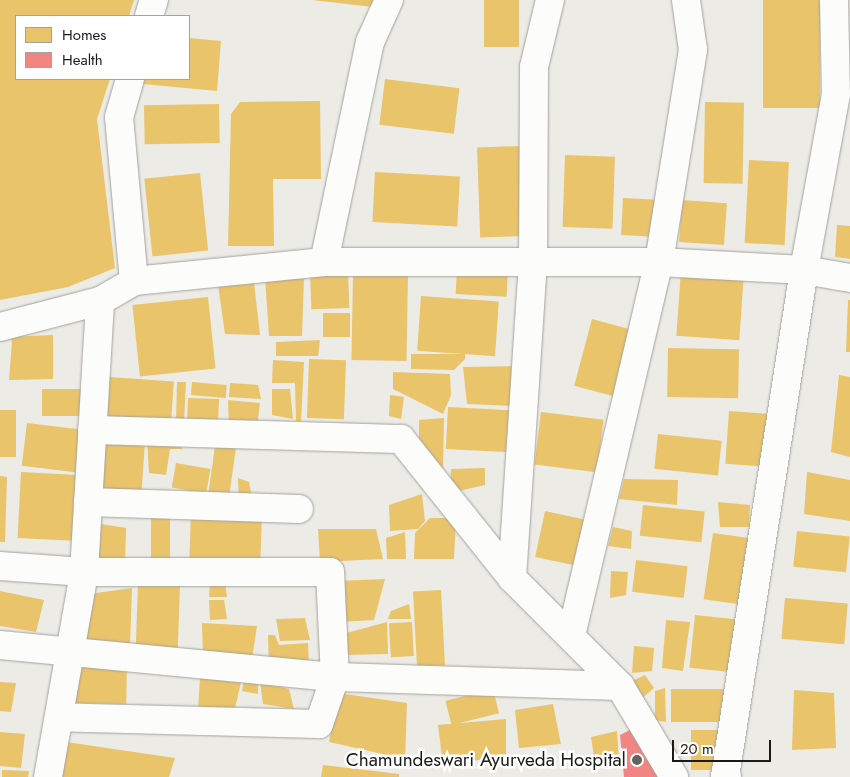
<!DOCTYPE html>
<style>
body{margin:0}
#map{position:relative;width:850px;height:777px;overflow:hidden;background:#ecebe6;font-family:Jost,sans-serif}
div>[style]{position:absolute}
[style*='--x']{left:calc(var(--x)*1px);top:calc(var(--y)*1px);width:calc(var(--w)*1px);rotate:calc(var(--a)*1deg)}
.homes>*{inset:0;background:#e9c46a;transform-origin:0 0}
.health>*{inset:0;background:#f28482}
.roads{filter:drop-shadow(0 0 1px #a3a29f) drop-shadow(0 0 1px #a3a29f)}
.street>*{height:28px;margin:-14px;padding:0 14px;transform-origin:14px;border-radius:14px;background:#fcfcfb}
.secondary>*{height:28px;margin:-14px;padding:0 14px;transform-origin:14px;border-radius:14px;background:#fcfcfb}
.dots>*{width:14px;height:14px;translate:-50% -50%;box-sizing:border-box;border:2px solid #fff;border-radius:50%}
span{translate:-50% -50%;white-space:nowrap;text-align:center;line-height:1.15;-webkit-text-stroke:5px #fff;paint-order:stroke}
.poi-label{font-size:19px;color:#1b1a17}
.right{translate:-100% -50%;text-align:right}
.legend{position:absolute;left:15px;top:15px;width:175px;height:65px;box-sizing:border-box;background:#fff;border:1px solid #a4a3a2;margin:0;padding:6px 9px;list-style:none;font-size:15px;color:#1b1a17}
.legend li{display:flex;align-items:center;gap:10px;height:25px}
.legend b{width:25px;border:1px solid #a4a3a2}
.scale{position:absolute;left:672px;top:740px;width:99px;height:22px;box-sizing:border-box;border:2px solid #1b1a17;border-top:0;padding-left:6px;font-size:15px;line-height:18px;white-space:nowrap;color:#1b1a17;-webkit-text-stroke:4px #fff;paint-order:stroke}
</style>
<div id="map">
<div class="homes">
<div style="clip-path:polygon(0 0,134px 0,129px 16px,16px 16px,16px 79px,110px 79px,97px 119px,115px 268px,68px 287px,0 300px)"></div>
<div style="clip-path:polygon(312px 0,374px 0,373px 7px)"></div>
<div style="left:484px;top:0;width:35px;height:47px"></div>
<div style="left:763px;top:0;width:57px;height:108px"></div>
<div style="clip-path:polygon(189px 38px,221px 41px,217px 91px,143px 84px,143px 79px,189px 79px)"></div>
<div style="left:385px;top:79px;width:75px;height:46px;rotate:7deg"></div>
<div style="clip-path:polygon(320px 101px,321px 179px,273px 179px,274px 246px,228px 246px,231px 114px,240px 102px)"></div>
<div style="left:705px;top:102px;width:39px;height:81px;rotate:1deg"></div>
<div style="left:219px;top:104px;width:39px;height:75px;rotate:89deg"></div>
<div style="left:520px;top:146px;width:90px;height:43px;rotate:88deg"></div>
<div style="left:565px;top:155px;width:50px;height:72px;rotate:2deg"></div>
<div style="left:749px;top:160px;width:40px;height:83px;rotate:3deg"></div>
<div style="left:375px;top:172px;width:85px;height:50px;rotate:3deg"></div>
<div style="left:200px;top:173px;width:78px;height:56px;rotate:84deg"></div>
<div style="left:623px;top:198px;width:34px;height:37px;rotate:3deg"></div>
<div style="left:682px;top:200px;width:45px;height:42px;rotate:4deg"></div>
<div style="clip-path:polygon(837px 225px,850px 226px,850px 259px,835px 257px)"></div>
<div style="left:457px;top:268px;width:51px;height:26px;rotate:3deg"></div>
<div style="left:348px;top:270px;width:38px;height:38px;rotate:88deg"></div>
<div style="left:681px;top:270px;width:63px;height:66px;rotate:4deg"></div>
<div style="left:353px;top:274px;width:55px;height:86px;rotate:1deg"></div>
<div style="clip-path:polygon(265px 276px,304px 277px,302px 336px,269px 336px)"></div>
<div style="clip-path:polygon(254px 283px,260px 335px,225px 334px,218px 285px)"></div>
<div style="left:421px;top:296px;width:78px;height:55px;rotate:4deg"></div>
<div style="left:208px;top:297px;width:72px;height:76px;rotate:84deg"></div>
<div style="clip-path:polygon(848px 300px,850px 300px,850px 352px,846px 352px)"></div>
<div style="left:323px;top:313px;width:27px;height:24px"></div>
<div style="left:592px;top:319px;width:46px;height:69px;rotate:15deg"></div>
<div style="clip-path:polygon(53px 335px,53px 379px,9px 380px,12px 341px,8px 337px)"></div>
<div style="clip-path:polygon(320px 340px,318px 356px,276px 356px,276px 342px)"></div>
<div style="left:668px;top:348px;width:71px;height:49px;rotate:1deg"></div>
<div style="clip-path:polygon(411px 354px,465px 354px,465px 359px,454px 370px,411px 369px)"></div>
<div style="left:309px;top:359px;width:37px;height:59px;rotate:2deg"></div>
<div style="clip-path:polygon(273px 360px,304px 362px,301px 421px,296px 421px,295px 383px,272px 383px)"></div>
<div style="clip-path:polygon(519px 366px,518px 406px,467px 404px,463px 367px)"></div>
<div style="clip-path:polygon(393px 372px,450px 374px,451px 395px,443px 414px,393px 389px)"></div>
<div style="clip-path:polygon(839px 375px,850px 377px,850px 457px,831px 452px)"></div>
<div style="left:109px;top:377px;width:65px;height:45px;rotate:4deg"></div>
<div style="clip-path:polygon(177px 382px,186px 382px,184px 422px,176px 423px)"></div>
<div style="left:192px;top:382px;width:35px;height:13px;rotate:5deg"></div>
<div style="clip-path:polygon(230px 383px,258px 385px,261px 399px,229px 397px)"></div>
<div style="left:42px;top:389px;width:45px;height:27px"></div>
<div style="clip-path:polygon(272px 389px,290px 389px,293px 419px,272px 415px)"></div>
<div style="clip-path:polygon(390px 395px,404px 397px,401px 419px,389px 416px)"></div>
<div style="left:188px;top:398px;width:31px;height:27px;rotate:2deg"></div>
<div style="clip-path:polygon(228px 400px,260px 403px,257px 427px,229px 427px)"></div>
<div style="left:448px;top:407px;width:67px;height:42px;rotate:3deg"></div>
<div style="left:0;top:410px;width:16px;height:47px"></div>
<div style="left:729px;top:411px;width:39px;height:53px;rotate:4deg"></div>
<div style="left:541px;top:412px;width:63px;height:53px;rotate:7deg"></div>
<div style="clip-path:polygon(444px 418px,443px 469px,428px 467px,419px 455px,419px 420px)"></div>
<div style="left:27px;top:423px;width:54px;height:43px;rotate:7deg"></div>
<div style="left:658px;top:434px;width:64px;height:35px;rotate:6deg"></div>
<div style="clip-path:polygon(181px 436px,182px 449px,170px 449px,166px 475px,149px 473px,147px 440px)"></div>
<div style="left:216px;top:439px;width:21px;height:58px;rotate:8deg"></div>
<div style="left:100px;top:441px;width:45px;height:49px;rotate:4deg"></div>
<div style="left:176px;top:463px;width:35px;height:25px;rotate:10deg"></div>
<div style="clip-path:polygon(485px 468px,485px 485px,450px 493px,451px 469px)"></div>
<div style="left:21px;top:472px;width:61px;height:66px;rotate:3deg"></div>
<div style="clip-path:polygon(807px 472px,850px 480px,850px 521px,804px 514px)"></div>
<div style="clip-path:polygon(0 476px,7px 477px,5px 542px,0 542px)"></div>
<div style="clip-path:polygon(238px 478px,249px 482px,253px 502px,239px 502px)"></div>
<div style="clip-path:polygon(624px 479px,678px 480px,677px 505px,619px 499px)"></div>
<div style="clip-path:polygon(422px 494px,425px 521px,418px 529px,390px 531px,389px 505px)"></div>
<div style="clip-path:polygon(718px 502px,750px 505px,749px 527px,720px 527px)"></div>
<div style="left:643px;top:505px;width:62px;height:31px;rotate:6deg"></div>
<div style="left:545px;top:511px;width:44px;height:47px;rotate:12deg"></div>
<div style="left:191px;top:512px;width:71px;height:46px;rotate:2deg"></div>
<div style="left:151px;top:518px;width:19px;height:40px"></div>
<div style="clip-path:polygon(430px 518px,456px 518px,454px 559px,414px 559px,415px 533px)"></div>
<div style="clip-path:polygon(95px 523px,126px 528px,125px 560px,99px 559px)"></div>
<div style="clip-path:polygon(613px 527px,632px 531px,631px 549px,608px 546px)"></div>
<div style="clip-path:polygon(318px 529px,376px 529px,383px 559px,320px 562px)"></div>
<div style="left:797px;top:531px;width:53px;height:36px;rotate:6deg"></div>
<div style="clip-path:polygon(405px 532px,406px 559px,387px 559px,386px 538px)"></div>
<div style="left:713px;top:533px;width:43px;height:67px;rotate:8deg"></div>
<div style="left:636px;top:560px;width:52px;height:32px;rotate:7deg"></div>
<div style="clip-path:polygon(611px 571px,628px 572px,626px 595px,610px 598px)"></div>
<div style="clip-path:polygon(385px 579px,374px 620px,338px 622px,336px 581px)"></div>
<div style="clip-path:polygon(210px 581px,225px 583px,227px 597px,209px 597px)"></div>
<div style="left:180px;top:584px;width:66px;height:42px;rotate:92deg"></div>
<div style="clip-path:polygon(132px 588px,130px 647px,86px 642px,89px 594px)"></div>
<div style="left:441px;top:590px;width:75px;height:28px;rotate:87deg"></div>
<div style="clip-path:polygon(0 591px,44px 600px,36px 632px,0 626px)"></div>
<div style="left:785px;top:598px;width:63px;height:41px;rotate:5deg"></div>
<div style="clip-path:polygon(209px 600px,224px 600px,227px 619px,210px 620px)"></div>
<div style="clip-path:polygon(409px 604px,411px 619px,388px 619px,391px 611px)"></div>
<div style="left:695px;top:615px;width:46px;height:53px;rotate:6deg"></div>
<div style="clip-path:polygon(305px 618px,310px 640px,280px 641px,276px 619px)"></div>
<div style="clip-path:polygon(666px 620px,690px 622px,683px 671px,662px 668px)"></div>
<div style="clip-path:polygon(387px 622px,388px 654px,343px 655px,339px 635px)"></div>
<div style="left:412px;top:622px;width:34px;height:23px;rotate:87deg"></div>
<div style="clip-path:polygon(202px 623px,257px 626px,251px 665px,203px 657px)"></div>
<div style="clip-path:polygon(268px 635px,275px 635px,279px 645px,308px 643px,309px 668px,269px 667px)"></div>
<div style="clip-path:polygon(634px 646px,654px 648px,652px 671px,632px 673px)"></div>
<div style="left:75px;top:659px;width:52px;height:44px;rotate:1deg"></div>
<div style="clip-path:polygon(645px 675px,654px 688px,640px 700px,630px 682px)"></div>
<div style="clip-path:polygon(200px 677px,241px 682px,234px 713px,198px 711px)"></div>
<div style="clip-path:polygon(244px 680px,258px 681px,258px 694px,242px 691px)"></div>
<div style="clip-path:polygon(0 682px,16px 683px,11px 712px,0 711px)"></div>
<div style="clip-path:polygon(260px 682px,289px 689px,294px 709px,263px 704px)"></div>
<div style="clip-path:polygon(665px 688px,666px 722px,655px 720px,655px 691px)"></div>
<div style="left:493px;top:689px;width:25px;height:49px;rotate:76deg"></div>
<div style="left:671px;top:689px;width:55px;height:33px"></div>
<div style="clip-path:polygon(794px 690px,834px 693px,836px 748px,792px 750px)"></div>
<div style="clip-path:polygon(338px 693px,407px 703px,405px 759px,329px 742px)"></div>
<div style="clip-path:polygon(553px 704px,561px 744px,519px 748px,515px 710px)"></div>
<div style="clip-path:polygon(506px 719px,506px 756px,443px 765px,438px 725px)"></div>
<div style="left:691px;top:730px;width:27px;height:40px"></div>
<div style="clip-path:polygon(617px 731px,619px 761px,595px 764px,591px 737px)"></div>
<div style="clip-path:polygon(0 732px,25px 734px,21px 768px,0 766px)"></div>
<div style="clip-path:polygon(66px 742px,175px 758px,169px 777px,59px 777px)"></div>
<div style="clip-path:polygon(323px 765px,399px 774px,399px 777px,321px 777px)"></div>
<div style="clip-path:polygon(2px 770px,29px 771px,28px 777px,2px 777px)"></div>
</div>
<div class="health">
<div style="clip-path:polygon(640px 725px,671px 777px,624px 777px,620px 735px)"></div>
</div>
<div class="roads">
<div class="street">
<div style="--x:834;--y:0;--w:94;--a:88.8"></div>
<div style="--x:836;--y:94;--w:179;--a:100.3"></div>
<div style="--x:804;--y:270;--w:47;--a:9.9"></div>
<div style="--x:149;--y:16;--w:17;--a:-73"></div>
<div style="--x:130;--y:79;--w:40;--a:106"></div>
<div style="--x:119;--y:117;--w:165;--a:84.8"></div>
<div style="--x:324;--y:262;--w:225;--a:-78.2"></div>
<div style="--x:370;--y:42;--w:46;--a:-65.7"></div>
<div style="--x:0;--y:327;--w:103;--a:-14.6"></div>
<div style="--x:100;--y:301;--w:39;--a:-30"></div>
<div style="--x:134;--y:281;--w:191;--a:-5.7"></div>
<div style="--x:324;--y:262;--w:335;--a:0"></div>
<div style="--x:659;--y:262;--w:145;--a:3.2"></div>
<div style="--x:804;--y:270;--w:513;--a:98.86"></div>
<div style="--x:92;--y:430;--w:309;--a:1.7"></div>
<div style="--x:401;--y:439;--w:178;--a:51.4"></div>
<div style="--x:512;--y:578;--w:153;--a:45"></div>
<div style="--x:620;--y:686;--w:106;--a:59.3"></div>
<div style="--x:88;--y:502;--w:211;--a:1.9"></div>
<div style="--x:0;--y:566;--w:84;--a:4.1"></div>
<div style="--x:84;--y:572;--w:246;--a:0"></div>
<div style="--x:330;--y:572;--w:105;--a:87.3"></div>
<div style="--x:335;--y:677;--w:50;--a:108.8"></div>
<div style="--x:319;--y:724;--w:260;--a:-178.5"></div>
<div style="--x:512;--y:578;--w:317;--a:-86.2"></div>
<div style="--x:533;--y:262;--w:195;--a:-89.7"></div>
<div style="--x:534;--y:67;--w:69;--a:-76.6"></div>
<div style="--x:571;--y:636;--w:384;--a:-76.8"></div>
<div style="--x:659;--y:262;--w:215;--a:-80.9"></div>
<div style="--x:693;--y:50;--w:50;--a:-98"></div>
<div style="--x:0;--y:645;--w:337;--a:5.5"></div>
<div style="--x:335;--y:677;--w:285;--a:1.8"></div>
<div style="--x:48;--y:777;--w:208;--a:-80"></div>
<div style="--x:84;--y:572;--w:271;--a:-86.6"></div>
</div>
<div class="secondary">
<div style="--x:725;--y:777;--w:2;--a:0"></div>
</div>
</div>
<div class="dots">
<div style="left:637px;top:760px;background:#64635f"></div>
</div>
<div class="poi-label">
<span class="right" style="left:626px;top:760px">Chamundeswari Ayurveda Hospital</span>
</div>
<ul class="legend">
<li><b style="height:14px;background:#e9c46a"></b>Homes</li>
<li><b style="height:14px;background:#f28482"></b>Health</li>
</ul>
<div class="scale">20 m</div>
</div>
